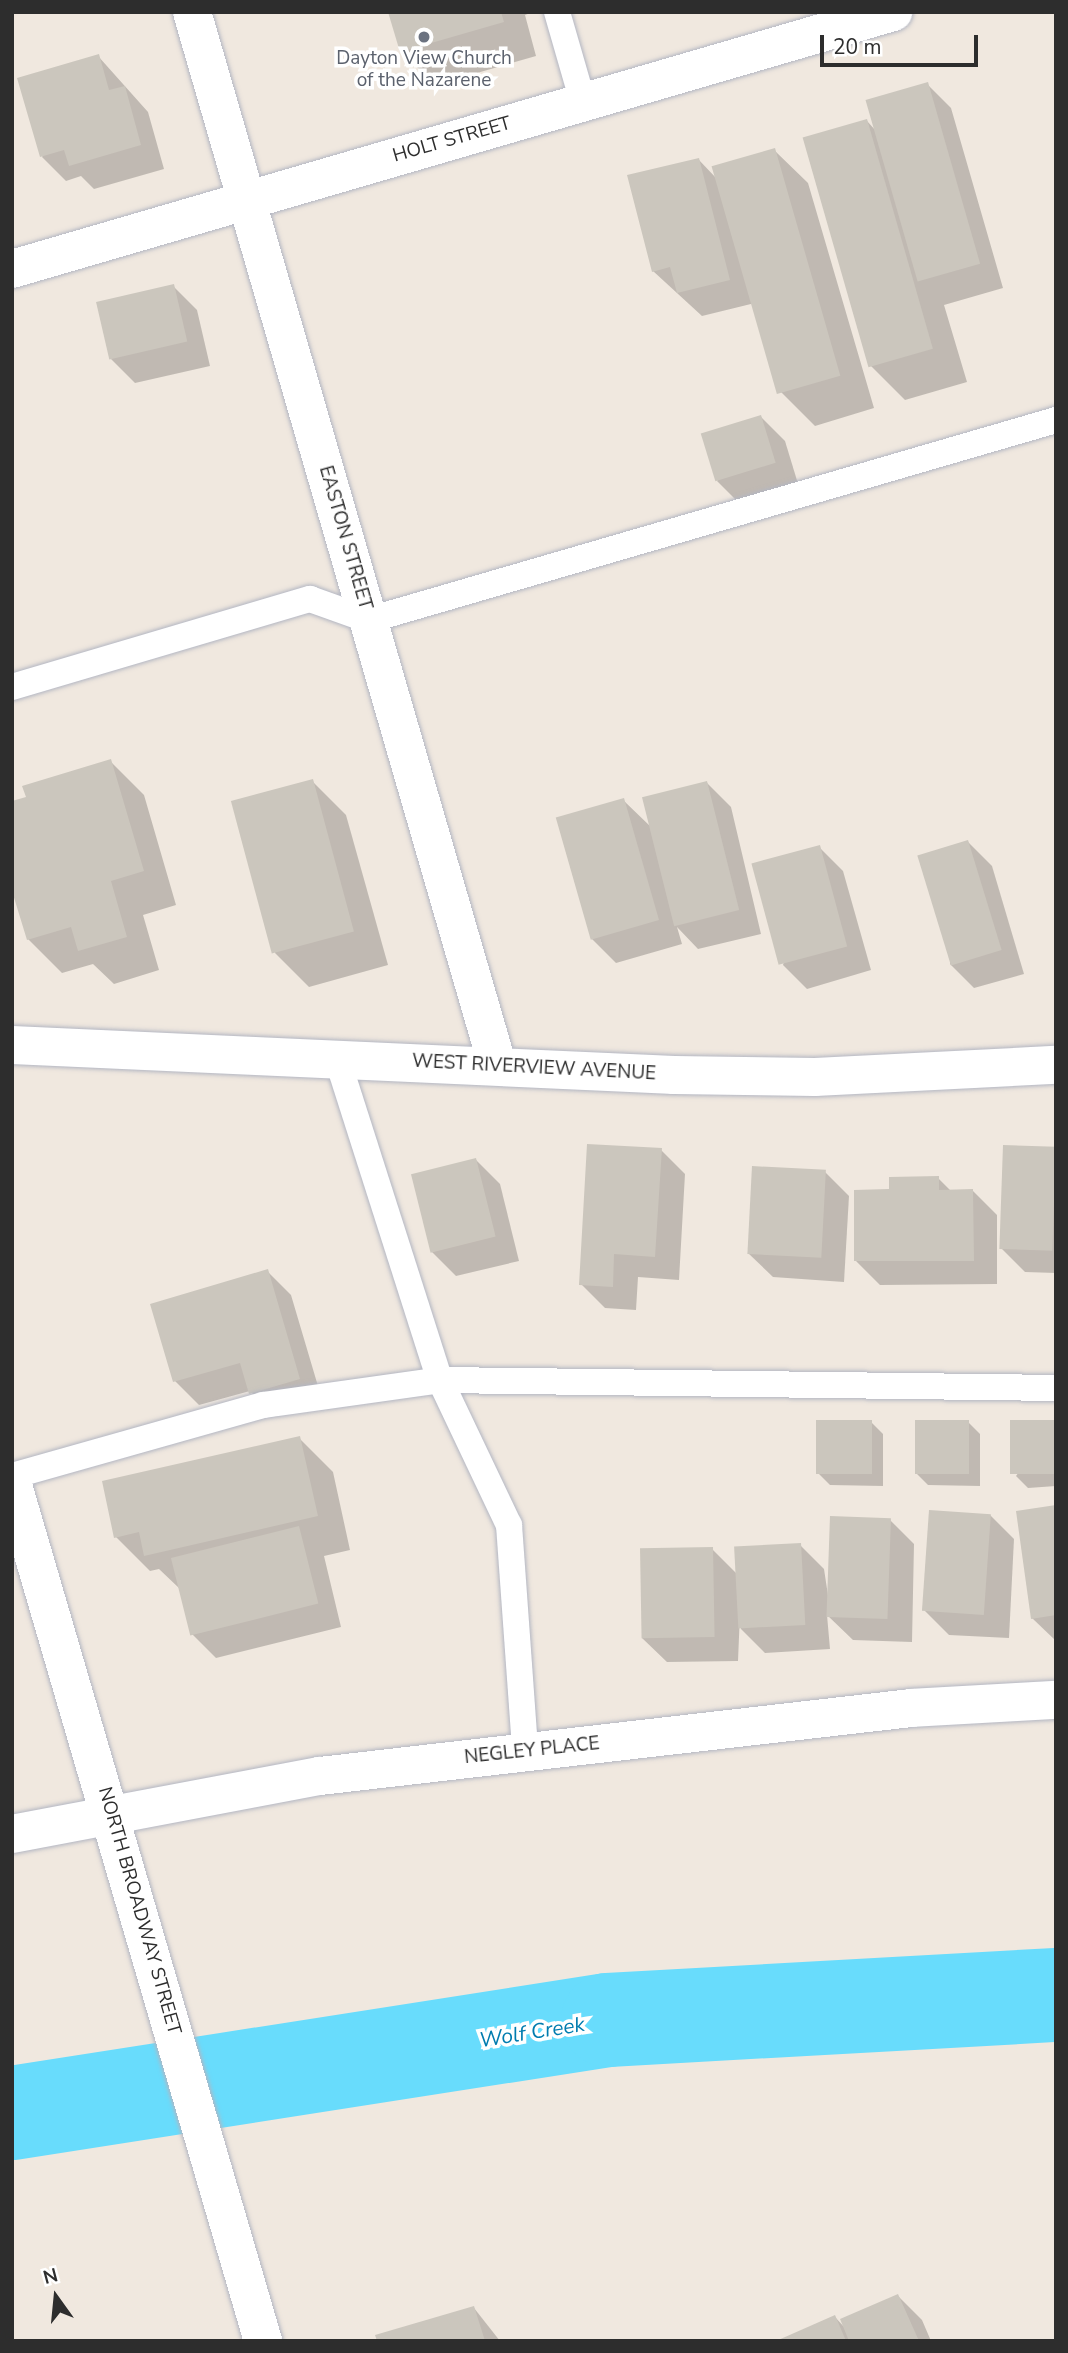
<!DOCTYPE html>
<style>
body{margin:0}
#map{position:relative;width:1068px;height:2353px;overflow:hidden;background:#f0e8df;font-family:"Nunito Sans",sans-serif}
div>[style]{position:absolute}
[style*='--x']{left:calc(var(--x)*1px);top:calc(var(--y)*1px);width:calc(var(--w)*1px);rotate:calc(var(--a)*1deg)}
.shadow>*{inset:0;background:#0003}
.river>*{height:94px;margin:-47px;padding:0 47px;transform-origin:47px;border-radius:47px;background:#68dcfc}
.building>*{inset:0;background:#cbc6bd;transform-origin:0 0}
.roads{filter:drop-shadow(0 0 2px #b3b6c2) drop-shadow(0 0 2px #b3b6c2)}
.service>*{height:26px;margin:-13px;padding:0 13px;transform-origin:13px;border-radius:13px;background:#fff}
.minor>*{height:38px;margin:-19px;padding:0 19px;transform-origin:19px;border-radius:19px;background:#fff}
.tertiary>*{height:38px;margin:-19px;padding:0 19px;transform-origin:19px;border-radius:19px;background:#fff}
.dots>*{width:19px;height:19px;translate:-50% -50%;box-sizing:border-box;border:4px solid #fff;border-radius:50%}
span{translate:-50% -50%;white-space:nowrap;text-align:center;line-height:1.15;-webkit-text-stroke:7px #fff;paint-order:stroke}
.worship-label{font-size:19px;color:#5b616d}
.street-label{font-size:19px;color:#2d2d2d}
.water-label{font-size:21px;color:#007caf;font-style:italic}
.frame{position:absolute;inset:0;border:14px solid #2d2d2d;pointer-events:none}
.north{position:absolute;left:21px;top:2262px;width:70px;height:70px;-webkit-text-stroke:5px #fff;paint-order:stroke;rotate:345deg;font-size:19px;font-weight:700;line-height:28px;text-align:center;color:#2d2d2d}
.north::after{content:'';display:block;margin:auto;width:24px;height:32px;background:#2d2d2d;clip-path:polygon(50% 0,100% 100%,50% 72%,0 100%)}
.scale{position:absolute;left:820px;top:35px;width:158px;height:32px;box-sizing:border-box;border:4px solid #2d2d2d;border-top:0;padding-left:9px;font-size:21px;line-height:24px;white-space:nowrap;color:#2d2d2d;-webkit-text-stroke:5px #fff;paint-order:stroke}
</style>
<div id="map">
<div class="shadow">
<div style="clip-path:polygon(390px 12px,533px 12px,525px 15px,536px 56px,435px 85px,401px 51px)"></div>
<div style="clip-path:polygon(98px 56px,148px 112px,164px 169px,94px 189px,81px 176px,66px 181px,42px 157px)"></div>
<div style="clip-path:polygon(927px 84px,951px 108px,1003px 288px,944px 305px,967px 382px,905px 400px,871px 366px,867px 121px,876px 131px)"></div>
<div style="clip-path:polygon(774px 150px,808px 183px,874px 408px,815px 426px,781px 392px,755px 303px,702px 316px,653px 271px,699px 160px,717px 179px)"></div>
<div style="clip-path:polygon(173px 286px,197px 310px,210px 366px,135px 383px,111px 359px)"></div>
<div style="clip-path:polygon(761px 417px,785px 441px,799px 487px,741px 505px,717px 481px)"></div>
<div style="clip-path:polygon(110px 761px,144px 795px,176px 905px,143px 915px,159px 970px,114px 984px,93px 964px,62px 973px,28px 939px)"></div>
<div style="clip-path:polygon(312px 781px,346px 815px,388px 965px,309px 987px,275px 953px)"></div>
<div style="clip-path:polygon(707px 783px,731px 807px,761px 934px,698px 949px,677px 927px,682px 944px,616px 963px,592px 939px,623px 800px,651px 827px)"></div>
<div style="clip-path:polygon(968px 842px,992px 866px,1024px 974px,974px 988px,950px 964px)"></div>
<div style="clip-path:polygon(819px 847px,843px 871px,871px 970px,807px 989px,783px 965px)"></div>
<div style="clip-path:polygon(1056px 1149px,1056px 1273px,1025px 1272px,1001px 1248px)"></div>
<div style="clip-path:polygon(661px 1150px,685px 1174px,679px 1280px,638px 1277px,636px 1310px,605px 1308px,581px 1284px)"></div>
<div style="clip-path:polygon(476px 1160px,500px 1184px,519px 1261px,456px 1276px,432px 1252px)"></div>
<div style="clip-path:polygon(825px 1172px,849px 1196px,844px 1282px,773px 1277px,748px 1253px)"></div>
<div style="clip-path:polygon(938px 1178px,951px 1191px,973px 1191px,997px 1215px,997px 1284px,880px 1285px,856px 1261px,891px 1191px)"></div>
<div style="clip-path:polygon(267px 1271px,291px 1295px,323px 1403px,275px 1417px,250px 1391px,199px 1405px,175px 1381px)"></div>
<div style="clip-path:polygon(1056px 1421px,1056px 1486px,1028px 1488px,1016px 1476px)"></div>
<div style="clip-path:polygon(871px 1422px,883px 1434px,883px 1486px,830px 1485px,818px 1473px)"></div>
<div style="clip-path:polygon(968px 1422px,980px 1434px,980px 1486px,928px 1485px,916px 1473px)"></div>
<div style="clip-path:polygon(299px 1438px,333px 1472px,350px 1550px,324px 1556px,341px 1627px,216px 1658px,192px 1634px,180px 1589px,159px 1569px,150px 1571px,116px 1537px)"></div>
<div style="clip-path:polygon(1056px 1507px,1056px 1641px,1032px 1618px)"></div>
<div style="clip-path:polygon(990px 1515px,1014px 1539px,1009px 1638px,949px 1635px,925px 1611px)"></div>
<div style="clip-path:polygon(890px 1520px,914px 1544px,912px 1642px,853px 1640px,827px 1615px,830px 1649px,765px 1653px,741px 1629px,740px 1613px,738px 1661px,667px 1662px,642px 1638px,712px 1549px,737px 1574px,800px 1545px,824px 1569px,829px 1602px)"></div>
<div style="clip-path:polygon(898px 2296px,922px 2320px,931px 2341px,780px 2341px,835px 2317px,845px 2328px)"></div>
<div style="clip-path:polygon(474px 2308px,500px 2341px,379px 2341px)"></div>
</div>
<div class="river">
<div style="--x:12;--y:2113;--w:603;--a:-8.87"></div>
<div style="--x:608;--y:2020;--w:449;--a:-3.2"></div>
</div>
<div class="building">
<div style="clip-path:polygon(388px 12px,501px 12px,504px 22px,400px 52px)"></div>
<div style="clip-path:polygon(99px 54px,109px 90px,125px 86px,141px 145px,69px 166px,64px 150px,40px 157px,17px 78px)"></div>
<div style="left:928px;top:82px;width:189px;height:65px;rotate:74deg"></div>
<div style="left:867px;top:119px;width:239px;height:67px;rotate:74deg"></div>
<div style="left:775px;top:148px;width:237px;height:66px;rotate:74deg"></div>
<div style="clip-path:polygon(699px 158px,730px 280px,677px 293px,670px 267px,652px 272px,627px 175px)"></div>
<div style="left:174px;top:284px;width:59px;height:80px;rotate:77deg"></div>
<div style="left:761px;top:415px;width:50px;height:63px;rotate:73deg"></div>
<div style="clip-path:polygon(111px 759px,144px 871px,111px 881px,127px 937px,78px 951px,71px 927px,27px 940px,12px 891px,12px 801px,26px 797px,22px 786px)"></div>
<div style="left:313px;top:779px;width:158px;height:85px;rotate:75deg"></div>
<div style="left:707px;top:781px;width:133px;height:67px;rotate:76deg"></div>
<div style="left:624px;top:798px;width:127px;height:71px;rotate:74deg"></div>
<div style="left:968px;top:840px;width:115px;height:53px;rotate:73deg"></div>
<div style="left:820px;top:845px;width:105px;height:71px;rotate:75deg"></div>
<div style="clip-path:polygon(587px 1144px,662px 1148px,655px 1257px,614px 1254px,613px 1287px,579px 1285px)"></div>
<div style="left:1003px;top:1145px;width:53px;height:104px;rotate:2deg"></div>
<div style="left:476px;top:1158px;width:81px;height:67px;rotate:76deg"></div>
<div style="left:752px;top:1166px;width:74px;height:88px;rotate:3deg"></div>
<div style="clip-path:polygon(939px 1176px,939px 1190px,973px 1189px,974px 1261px,854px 1261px,854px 1190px,889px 1189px,889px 1177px)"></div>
<div style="clip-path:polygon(268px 1269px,300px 1379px,249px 1394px,240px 1363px,173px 1382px,150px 1304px)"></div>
<div style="left:816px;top:1420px;width:56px;height:54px"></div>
<div style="left:915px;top:1420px;width:54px;height:54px"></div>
<div style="left:1056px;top:1420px;width:54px;height:46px;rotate:90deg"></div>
<div style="clip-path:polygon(300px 1436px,318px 1516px,144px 1556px,139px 1532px,114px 1538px,102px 1481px)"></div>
<div style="clip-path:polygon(1056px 1505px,1056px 1615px,1031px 1619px,1016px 1511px)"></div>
<div style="left:929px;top:1510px;width:62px;height:101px;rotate:4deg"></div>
<div style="left:830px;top:1516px;width:61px;height:101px;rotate:2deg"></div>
<div style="left:299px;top:1526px;width:80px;height:132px;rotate:76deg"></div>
<div style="left:801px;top:1543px;width:82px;height:67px;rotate:87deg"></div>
<div style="left:713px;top:1547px;width:90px;height:73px;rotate:89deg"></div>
<div style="clip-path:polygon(898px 2294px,919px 2341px,849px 2341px,840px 2319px)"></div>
<div style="clip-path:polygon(474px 2306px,485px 2341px,377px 2341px,375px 2335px)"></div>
<div style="clip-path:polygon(835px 2315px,846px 2341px,776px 2341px)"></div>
</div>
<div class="roads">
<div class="service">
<div style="--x:557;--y:12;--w:94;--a:73.9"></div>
<div style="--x:12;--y:687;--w:311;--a:-16.5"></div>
<div style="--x:310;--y:599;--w:63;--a:19.6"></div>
<div style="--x:369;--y:620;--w:716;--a:-16.23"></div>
<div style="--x:337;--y:1058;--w:338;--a:72.3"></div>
<div style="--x:440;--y:1380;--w:161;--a:64.6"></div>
<div style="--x:509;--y:1525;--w:226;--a:85.9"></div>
<div style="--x:12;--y:1476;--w:261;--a:-15.8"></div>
<div style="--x:263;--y:1405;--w:179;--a:-8"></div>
<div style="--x:440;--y:1380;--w:616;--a:0.74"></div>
</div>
<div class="minor">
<div style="--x:192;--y:12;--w:1095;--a:73.83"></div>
<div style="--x:12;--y:269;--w:918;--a:-16.26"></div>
<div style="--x:12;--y:1834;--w:313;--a:-10.7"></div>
<div style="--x:320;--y:1776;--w:595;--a:-6.56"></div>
<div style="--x:911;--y:1708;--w:145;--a:-3.2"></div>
</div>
<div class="tertiary">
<div style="--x:12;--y:1045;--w:663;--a:2.59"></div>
<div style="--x:674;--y:1075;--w:141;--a:0.8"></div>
<div style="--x:815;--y:1077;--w:241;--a:-2.9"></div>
<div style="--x:12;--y:1482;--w:895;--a:73.71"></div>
</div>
</div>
<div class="dots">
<div style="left:424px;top:37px;background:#6b7280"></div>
</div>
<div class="worship-label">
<span style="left:424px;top:70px">Dayton View Church<br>of the Nazarene</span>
</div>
<div class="street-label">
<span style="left:452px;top:140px;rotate:-16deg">HOLT STREET</span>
<span style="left:345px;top:538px;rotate:74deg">EASTON STREET</span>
<span style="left:534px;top:1068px;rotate:3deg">WEST RIVERVIEW AVENUE</span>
<span style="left:532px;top:1751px;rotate:-6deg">NEGLEY PLACE</span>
<span style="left:139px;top:1911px;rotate:74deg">NORTH BROADWAY STREET</span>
</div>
<div class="water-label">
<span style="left:532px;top:2032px;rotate:-9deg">Wolf Creek</span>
</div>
<div class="frame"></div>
<div class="north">N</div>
<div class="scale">20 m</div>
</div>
